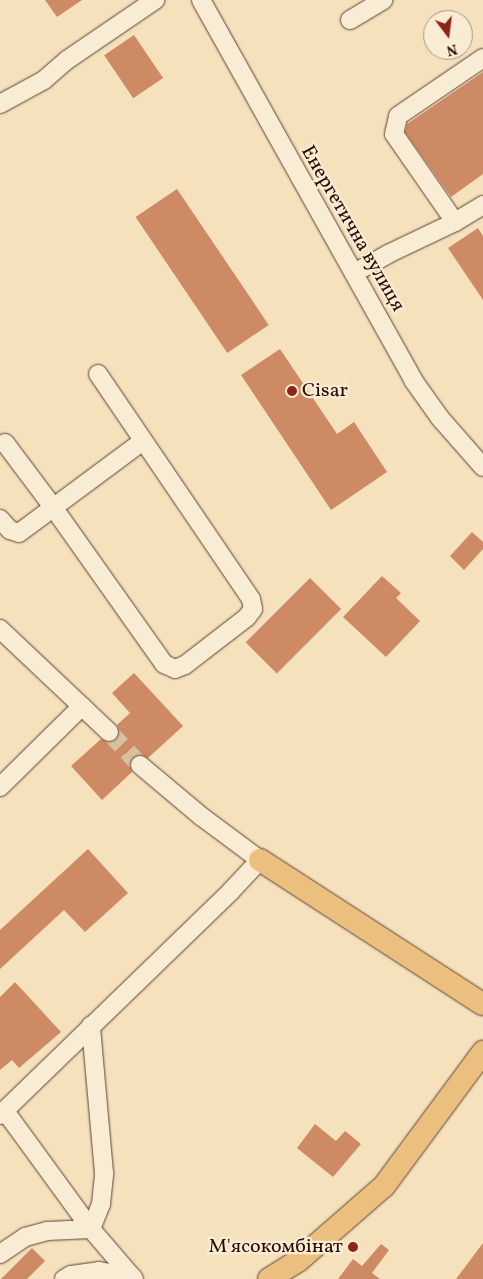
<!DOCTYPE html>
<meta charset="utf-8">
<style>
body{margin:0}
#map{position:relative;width:483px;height:1279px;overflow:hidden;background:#f6e1bd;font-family:Vollkorn,serif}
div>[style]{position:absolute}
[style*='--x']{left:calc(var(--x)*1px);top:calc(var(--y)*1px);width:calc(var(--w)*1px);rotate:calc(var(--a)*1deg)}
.building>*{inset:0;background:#ce8a64;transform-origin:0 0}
.minor-tunnel>*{height:18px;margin-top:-9px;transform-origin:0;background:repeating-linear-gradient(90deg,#d7c1a1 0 18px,transparent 0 27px)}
.roads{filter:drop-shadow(0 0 1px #5d4132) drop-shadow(0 0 1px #5d4132)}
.minor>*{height:18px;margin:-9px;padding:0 9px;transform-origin:9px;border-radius:9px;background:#f9ecd4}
.major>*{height:22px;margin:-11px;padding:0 11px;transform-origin:11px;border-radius:11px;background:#ebc07e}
.dots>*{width:14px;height:14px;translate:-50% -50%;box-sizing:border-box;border:2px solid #f9ecd4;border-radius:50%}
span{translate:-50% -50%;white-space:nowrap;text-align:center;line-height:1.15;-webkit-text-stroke:4.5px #f9ecd4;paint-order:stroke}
.street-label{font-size:20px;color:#2a0c03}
.poi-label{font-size:20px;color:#2a0c03}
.left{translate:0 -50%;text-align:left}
.right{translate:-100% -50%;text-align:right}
.north{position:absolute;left:423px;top:10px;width:50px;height:50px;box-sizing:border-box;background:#f9ecd4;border:1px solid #a69280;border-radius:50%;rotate:165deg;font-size:14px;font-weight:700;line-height:20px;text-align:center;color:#2a0c03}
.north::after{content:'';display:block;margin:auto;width:18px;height:22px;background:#8f2418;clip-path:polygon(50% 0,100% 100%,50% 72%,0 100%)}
</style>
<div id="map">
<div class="building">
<div style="clip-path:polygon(45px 0,82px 0,57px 17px)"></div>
<div style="left:134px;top:35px;width:52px;height:36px;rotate:56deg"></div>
<div style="clip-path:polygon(483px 72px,483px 174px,451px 197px,405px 132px,407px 124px)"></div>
<div style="left:177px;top:189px;width:164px;height:50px;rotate:56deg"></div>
<div style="clip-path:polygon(478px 228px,483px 236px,483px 300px,448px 248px)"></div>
<div style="clip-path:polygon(280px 349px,337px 434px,354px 422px,387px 472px,331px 510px,241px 375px)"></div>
<div style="clip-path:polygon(472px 532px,483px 542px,483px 549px,464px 570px,450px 556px)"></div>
<div style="clip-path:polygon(382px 576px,401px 593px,396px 598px,420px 621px,386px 657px,343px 617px)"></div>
<div style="left:310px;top:578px;width:44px;height:91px;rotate:45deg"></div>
<div style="clip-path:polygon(134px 673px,183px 726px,148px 758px,141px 755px,132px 758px,130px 764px,132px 772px,102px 800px,71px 766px,101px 739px,107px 742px,117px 739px,119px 729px,117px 725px,130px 713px,112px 693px)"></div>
<div style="clip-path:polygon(88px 849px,128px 893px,85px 932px,64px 910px,0 969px,0 930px)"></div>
<div style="clip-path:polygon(15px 982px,61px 1032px,19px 1068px,12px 1060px,0 1070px,0 997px)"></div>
<div style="clip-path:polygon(315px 1124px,336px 1141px,345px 1131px,361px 1144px,333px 1177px,297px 1148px)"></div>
<div style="clip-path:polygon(483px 1243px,483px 1279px,456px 1279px)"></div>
<div style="clip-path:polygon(381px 1244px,389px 1250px,372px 1273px,380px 1279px,338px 1279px,353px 1259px,362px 1266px)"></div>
<div style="clip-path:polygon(32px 1248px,45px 1261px,27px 1279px,1px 1279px)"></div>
</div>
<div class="minor-tunnel">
<div style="--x:109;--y:732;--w:45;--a:46.8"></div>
</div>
<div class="roads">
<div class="minor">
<div style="--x:201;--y:0;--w:435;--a:60.8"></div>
<div style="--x:413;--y:380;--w:47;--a:54.6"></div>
<div style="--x:440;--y:418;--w:65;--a:48.7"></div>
<div style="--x:350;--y:20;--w:39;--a:-31"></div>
<div style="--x:0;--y:104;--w:50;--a:-28.6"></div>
<div style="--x:44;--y:80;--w:30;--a:-41"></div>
<div style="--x:67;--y:60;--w:107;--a:-34.3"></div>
<div style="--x:455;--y:222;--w:107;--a:-124.7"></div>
<div style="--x:394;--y:134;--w:18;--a:-77"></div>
<div style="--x:398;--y:116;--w:103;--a:-34.3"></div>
<div style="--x:354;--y:273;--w:39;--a:-29"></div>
<div style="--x:388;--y:254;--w:74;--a:-25.5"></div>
<div style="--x:455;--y:222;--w:33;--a:-31"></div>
<div style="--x:5;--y:443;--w:80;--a:53.1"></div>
<div style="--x:53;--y:507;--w:192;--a:54.7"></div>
<div style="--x:164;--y:664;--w:12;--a:24"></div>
<div style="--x:175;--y:669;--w:11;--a:-22"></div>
<div style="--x:185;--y:665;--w:78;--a:-37.7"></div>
<div style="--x:247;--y:617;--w:10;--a:-53"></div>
<div style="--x:253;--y:609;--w:10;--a:-101"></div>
<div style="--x:251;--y:599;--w:272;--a:-124.2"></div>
<div style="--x:0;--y:519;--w:15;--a:48"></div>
<div style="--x:10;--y:530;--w:9;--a:18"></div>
<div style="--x:19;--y:533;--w:154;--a:-36.6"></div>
<div style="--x:0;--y:629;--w:150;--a:43.4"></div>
<div style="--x:0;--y:787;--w:115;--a:-44.6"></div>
<div style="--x:5;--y:1111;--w:146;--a:53.9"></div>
<div style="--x:91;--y:1229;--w:66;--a:49.3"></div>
<div style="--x:0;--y:1115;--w:322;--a:-44.1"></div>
<div style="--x:231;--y:891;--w:42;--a:-46.9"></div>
<div style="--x:260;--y:860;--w:72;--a:-143.4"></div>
<div style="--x:202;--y:817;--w:81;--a:-140"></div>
<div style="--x:0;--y:1254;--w:30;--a:-34"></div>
<div style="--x:25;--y:1237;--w:23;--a:-15"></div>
<div style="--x:47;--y:1231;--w:44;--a:-2.6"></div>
<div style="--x:91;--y:1229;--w:27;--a:-68"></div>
<div style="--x:101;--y:1204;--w:31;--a:-84"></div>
<div style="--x:104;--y:1173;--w:148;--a:-95.1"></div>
<div style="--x:64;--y:1279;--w:8;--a:-30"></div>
<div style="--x:71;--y:1275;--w:28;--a:-8"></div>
<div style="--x:99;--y:1271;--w:34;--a:10"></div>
</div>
<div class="major">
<div style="--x:260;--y:860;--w:265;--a:32.9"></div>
<div style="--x:269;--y:1279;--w:34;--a:-32"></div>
<div style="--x:298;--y:1261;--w:114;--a:-41.1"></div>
<div style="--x:384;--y:1186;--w:167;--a:-53.5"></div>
</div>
</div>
<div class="dots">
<div style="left:292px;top:391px;background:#8f2418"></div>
<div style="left:353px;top:1247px;background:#8f2418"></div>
</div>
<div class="street-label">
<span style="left:352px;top:229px;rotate:60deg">Енергетична вулиця</span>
</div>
<div class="poi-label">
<span class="left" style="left:302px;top:391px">Cisar</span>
<span class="right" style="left:343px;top:1247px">М'ясокомбінат</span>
</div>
<div class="north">N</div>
</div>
